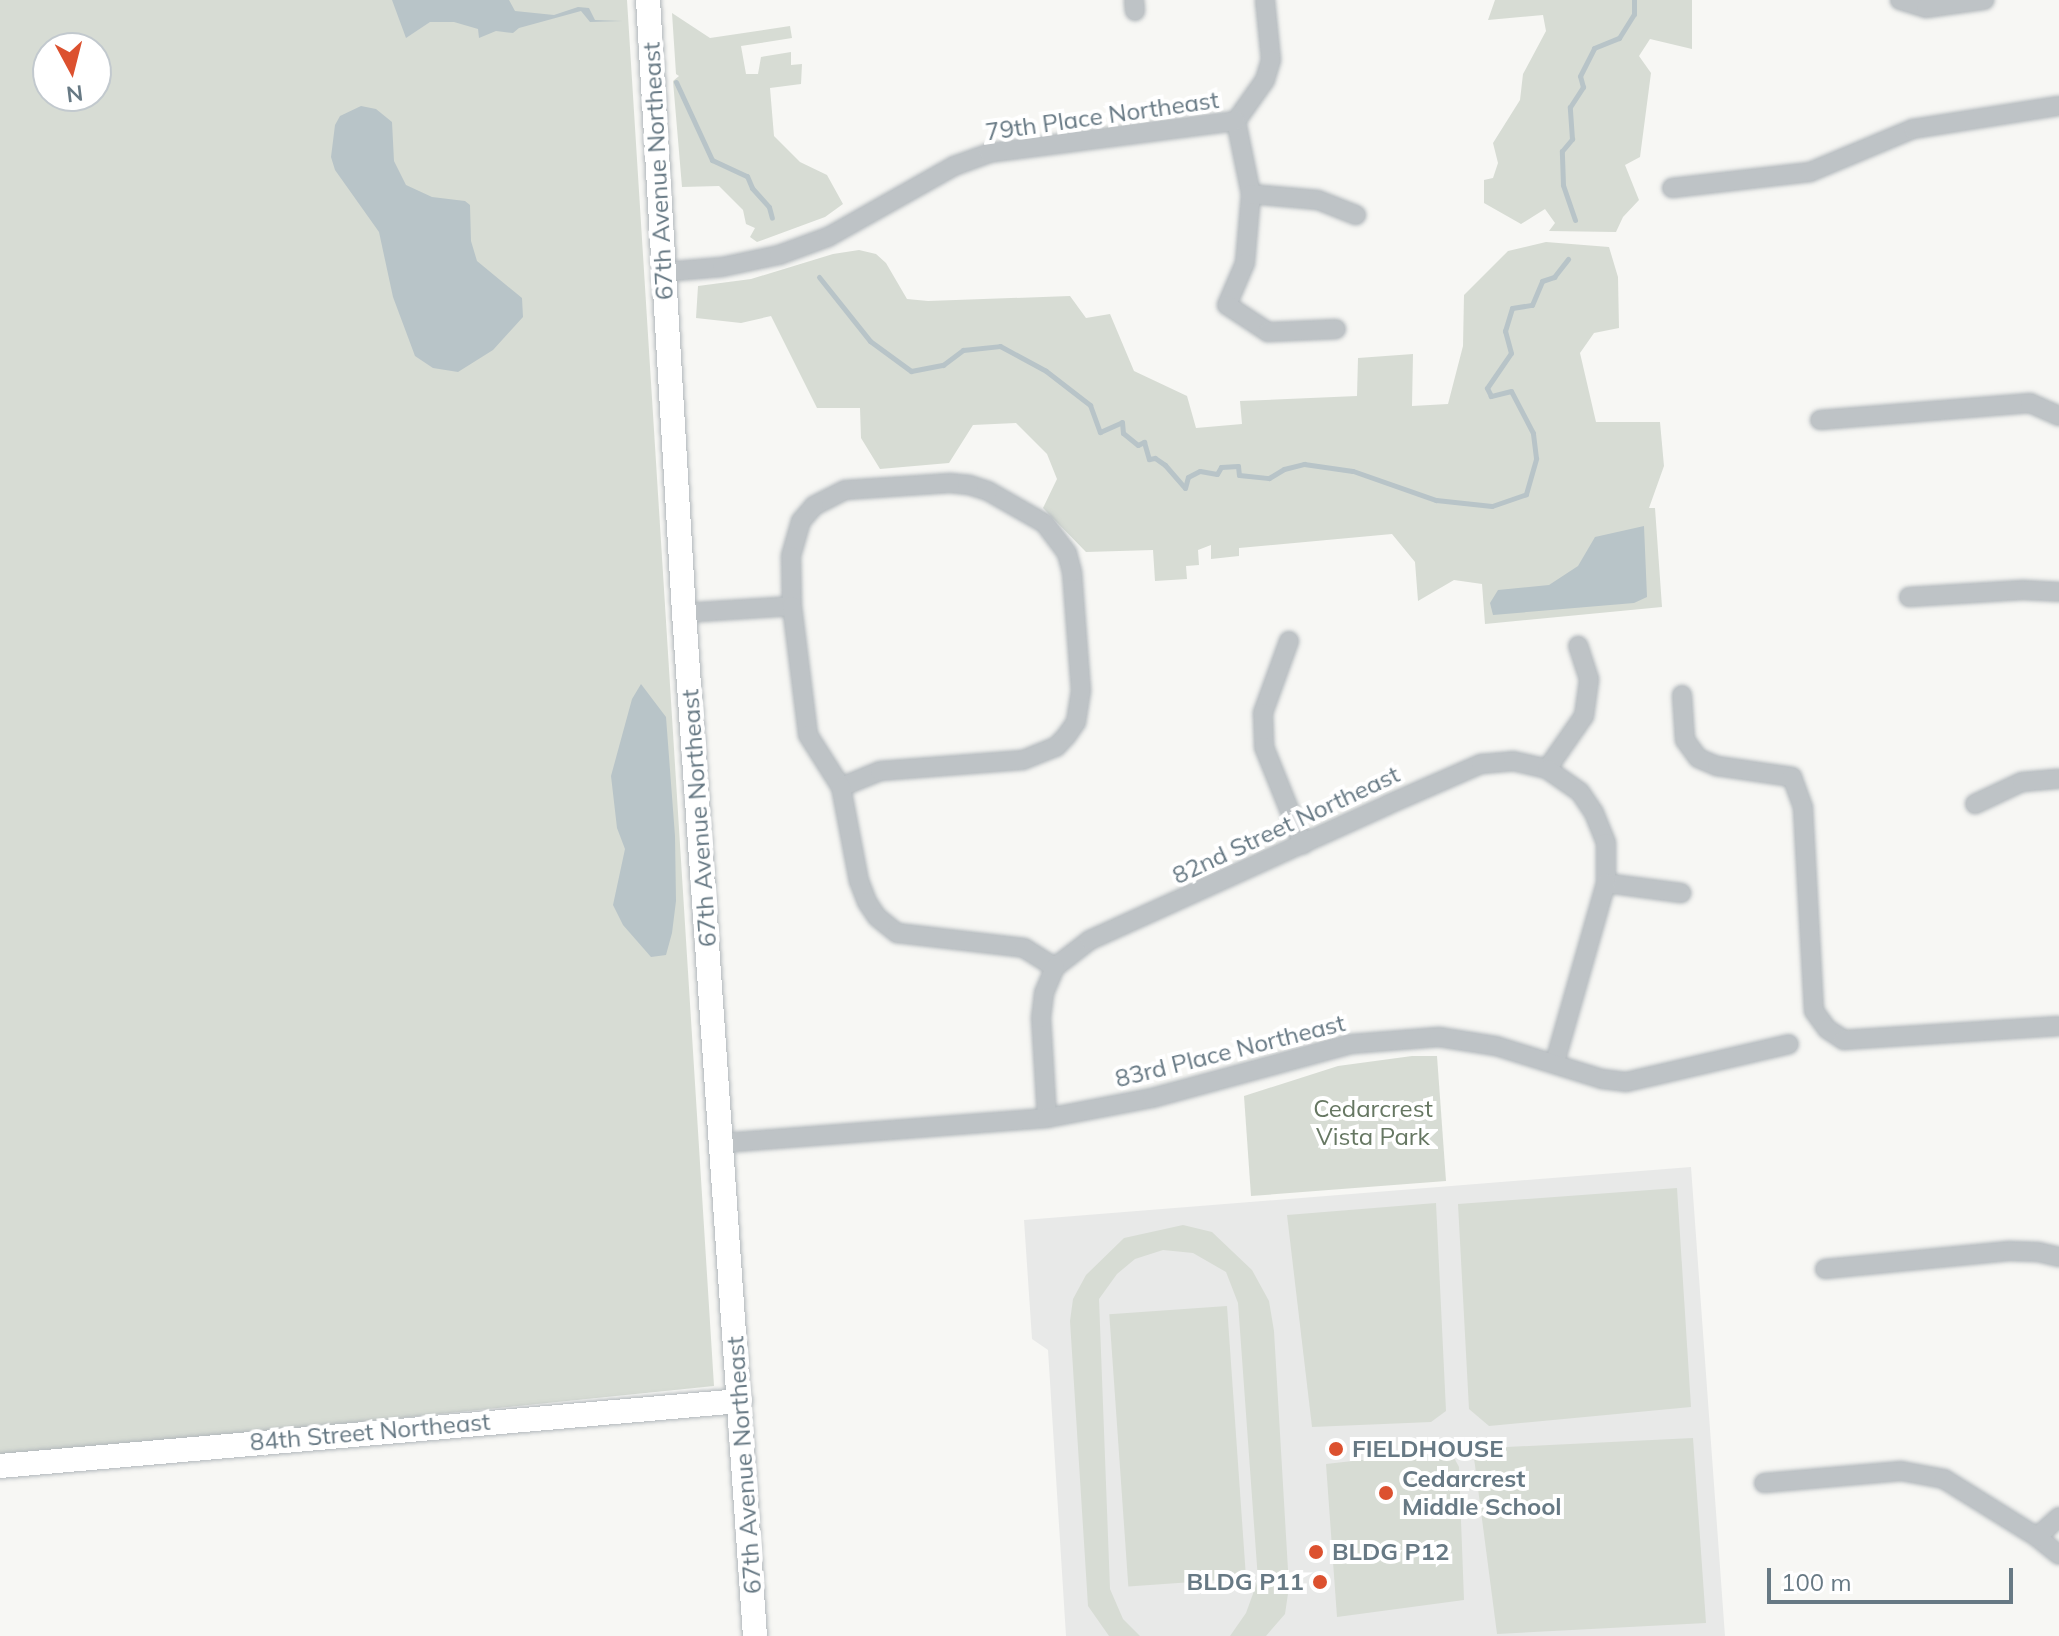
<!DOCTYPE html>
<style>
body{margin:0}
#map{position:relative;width:2059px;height:1636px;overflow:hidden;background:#f7f7f4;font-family:Mulish,sans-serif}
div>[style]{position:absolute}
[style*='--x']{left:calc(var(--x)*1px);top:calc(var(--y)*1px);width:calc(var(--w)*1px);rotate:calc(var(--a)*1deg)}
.built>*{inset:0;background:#e8e9e8}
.green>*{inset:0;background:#d7dcd4;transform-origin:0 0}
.water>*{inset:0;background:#b8c4c8}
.stream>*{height:5px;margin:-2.5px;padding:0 2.5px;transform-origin:2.5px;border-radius:2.5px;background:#b8c4c8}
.roads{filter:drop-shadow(0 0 2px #b1b7bb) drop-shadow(0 0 2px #b1b7bb)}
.street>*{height:18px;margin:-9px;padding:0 9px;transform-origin:9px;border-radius:9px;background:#bec3c6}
.secondary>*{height:24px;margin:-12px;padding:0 12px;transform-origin:12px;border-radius:12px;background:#fff}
.dots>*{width:22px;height:22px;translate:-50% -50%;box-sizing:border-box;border:4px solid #fff;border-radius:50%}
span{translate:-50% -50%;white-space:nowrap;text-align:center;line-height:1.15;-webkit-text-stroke:8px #fff;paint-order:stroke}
.street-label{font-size:24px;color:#677984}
.park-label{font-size:24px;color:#667762}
.poi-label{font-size:24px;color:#677984;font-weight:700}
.left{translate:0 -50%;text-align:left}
.right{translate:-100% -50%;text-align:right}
.north{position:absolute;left:32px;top:32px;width:80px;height:80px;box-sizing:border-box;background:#fff;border:2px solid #c2c9ce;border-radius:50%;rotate:173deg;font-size:22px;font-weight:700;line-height:32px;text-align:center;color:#677984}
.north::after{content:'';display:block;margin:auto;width:28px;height:36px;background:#dc512f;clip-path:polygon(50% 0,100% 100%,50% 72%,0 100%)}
.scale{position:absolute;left:1767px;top:1568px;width:246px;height:36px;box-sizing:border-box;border:4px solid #677984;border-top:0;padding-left:10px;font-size:24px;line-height:28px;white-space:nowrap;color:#677984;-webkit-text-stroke:6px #fff;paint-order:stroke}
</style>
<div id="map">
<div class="built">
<div style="clip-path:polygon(1691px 1167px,1725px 1636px,1066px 1636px,1048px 1350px,1032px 1339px,1024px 1220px)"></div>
</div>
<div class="green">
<div style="clip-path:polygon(evenodd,0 0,627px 0,714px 1386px,0 1459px,0 0,48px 48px,96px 48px,96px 96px,48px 96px,48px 48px)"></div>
<div style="clip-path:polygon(1495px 0,1692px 0,1692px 49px,1650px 39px,1639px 56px,1651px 73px,1640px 157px,1625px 165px,1639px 200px,1623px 217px,1616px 232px,1549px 231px,1555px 223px,1545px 209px,1521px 224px,1484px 203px,1484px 180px,1493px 178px,1498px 163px,1493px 143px,1520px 100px,1523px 74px,1546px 31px,1543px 15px,1488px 20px)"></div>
<div style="clip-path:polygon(672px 13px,710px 38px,790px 26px,792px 38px,741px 46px,746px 74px,758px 74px,761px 57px,791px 52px,791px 65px,802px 64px,801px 84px,770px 88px,774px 136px,800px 162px,827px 175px,843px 204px,825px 217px,757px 242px,750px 237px,755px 228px,746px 224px,743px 210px,719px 186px,682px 187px,673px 81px,679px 76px,676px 74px)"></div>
<div style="clip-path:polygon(1546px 242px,1609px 247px,1618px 277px,1619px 328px,1594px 333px,1580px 353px,1596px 422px,1660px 422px,1664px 466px,1649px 508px,1655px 508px,1662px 607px,1485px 624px,1482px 584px,1454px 580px,1418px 601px,1415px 562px,1392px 534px,1239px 548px,1239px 556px,1211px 559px,1211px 545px,1198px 550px,1199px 565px,1186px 566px,1187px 579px,1155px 581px,1153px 550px,1086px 552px,1043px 508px,1057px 479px,1047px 454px,1016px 423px,973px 425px,949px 463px,880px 469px,861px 438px,860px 408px,817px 408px,771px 316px,741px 323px,696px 318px,698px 286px,751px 279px,833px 254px,859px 250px,876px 254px,886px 263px,907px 299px,928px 301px,1070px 296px,1086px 318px,1110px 314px,1134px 371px,1187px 396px,1196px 428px,1242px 424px,1240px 401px,1357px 396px,1358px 358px,1413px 354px,1412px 406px,1448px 404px,1463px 346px,1464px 295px,1508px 251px)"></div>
<div style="clip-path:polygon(1412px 1056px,1437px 1056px,1446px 1181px,1251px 1196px,1244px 1096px,1338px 1066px)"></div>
<div style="clip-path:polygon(1677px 1188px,1691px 1407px,1489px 1426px,1469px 1409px,1458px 1204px)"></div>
<div style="clip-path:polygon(1436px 1203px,1446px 1411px,1431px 1422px,1312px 1427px,1287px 1215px)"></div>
<div style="clip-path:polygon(1183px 1225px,1212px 1232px,1252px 1270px,1269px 1301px,1274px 1331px,1289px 1587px,1285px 1614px,1266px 1636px,1230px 1636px,1246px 1613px,1258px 1580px,1238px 1303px,1226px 1272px,1193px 1253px,1163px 1250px,1135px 1259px,1117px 1274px,1099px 1299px,1110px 1589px,1123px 1619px,1140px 1636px,1109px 1636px,1088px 1606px,1070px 1321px,1073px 1299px,1086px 1275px,1124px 1238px)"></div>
<div style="left:1227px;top:1306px;width:273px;height:118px;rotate:86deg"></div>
<div style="clip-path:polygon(1693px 1438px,1706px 1623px,1497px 1634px,1474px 1458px,1486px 1448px)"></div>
<div style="clip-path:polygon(1450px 1450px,1459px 1467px,1464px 1600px,1337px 1617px,1326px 1464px)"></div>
</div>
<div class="water">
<div style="clip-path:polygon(392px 0,509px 0,515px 11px,554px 15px,578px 7px,589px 8px,595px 20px,623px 21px,590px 22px,581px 11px,519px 28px,513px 33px,496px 31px,479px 38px,478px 29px,454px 22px,430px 22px,406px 38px)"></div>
<div style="clip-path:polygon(361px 106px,376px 109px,392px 122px,394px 161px,406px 185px,432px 197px,465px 201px,470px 205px,471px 241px,477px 261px,522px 298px,523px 317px,493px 350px,458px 372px,433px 368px,415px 356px,393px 297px,379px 232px,335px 170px,331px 157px,335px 125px,340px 116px)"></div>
<div style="clip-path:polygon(1644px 526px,1647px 597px,1634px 603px,1493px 615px,1490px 603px,1498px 590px,1549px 585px,1578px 566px,1595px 537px)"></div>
<div style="clip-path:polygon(641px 684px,666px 717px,675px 836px,676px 901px,672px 933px,666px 955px,651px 957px,623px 925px,613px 905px,625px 849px,617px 828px,611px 776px,632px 699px)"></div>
</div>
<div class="stream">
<div style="--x:676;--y:82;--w:86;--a:65.2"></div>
<div style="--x:712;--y:160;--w:38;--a:25"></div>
<div style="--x:747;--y:176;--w:13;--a:67"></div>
<div style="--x:752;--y:188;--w:25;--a:48"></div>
<div style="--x:769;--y:207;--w:11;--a:75"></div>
<div style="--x:1575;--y:220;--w:37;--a:-109"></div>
<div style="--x:1563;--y:185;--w:34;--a:-92"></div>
<div style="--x:1562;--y:151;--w:16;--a:-50"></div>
<div style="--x:1572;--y:139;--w:32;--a:-94"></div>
<div style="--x:1570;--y:107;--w:24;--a:-57"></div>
<div style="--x:1583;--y:87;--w:11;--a:-105"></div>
<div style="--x:1580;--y:76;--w:31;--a:-63"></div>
<div style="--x:1594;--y:48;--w:27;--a:-22"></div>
<div style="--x:1619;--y:38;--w:28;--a:-58"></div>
<div style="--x:1634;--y:14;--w:14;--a:-90"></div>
<div style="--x:819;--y:277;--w:82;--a:51.4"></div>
<div style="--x:870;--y:341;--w:51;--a:36.2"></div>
<div style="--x:911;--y:371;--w:33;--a:-11"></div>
<div style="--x:943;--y:365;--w:25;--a:-37"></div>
<div style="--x:963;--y:350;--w:37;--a:-6"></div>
<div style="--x:1000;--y:346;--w:52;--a:28.5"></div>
<div style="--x:1046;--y:371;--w:56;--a:37.7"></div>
<div style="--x:1090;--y:405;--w:29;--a:70"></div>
<div style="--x:1100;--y:432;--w:24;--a:-24"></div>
<div style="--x:1122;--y:422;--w:11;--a:85"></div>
<div style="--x:1123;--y:433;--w:19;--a:39"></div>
<div style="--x:1138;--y:445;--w:7;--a:-27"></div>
<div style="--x:1144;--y:442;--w:18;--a:74"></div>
<div style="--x:1149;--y:459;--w:6;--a:-9"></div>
<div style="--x:1155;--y:458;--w:12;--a:35"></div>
<div style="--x:1165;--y:465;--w:30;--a:49"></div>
<div style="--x:1185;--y:488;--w:11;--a:-75"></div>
<div style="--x:1188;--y:477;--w:13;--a:-27"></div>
<div style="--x:1200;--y:471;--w:17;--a:10"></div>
<div style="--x:1217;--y:474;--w:8;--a:-60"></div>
<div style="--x:1221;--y:467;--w:17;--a:-3"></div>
<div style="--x:1238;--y:466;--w:9;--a:84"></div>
<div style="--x:1239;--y:475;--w:30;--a:6"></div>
<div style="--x:1269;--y:478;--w:17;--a:-31"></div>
<div style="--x:1284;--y:469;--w:21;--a:-14"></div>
<div style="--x:1304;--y:464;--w:49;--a:8.1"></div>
<div style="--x:1353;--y:471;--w:88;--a:19.3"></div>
<div style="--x:1436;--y:500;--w:56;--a:6.1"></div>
<div style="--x:1492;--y:506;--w:36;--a:-19"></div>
<div style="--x:1526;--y:494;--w:37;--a:-74"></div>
<div style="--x:1536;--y:458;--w:25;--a:-97"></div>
<div style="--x:1533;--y:433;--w:47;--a:-117.6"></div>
<div style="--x:1511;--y:391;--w:21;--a:166"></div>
<div style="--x:1491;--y:396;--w:9;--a:-117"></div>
<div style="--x:1487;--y:388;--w:42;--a:-55.6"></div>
<div style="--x:1511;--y:353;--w:23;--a:-105"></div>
<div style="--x:1505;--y:331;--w:24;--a:-73"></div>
<div style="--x:1512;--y:308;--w:20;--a:-9"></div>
<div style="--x:1532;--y:305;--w:26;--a:-67"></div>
<div style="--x:1542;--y:281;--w:13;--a:-18"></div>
<div style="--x:1554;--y:277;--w:23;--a:-52"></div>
</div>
<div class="roads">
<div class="street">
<div style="--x:1134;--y:0;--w:11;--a:85"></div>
<div style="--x:1265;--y:0;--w:60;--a:84.3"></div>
<div style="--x:1271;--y:60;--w:21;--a:107"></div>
<div style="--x:1265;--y:80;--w:50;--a:125.3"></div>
<div style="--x:1236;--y:121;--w:75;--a:78.4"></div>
<div style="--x:1251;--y:194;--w:69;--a:95"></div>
<div style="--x:1245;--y:263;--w:46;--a:113.2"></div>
<div style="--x:1227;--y:305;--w:49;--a:33.4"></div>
<div style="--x:1268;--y:332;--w:68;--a:-2.5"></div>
<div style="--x:1900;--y:0;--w:27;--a:17"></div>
<div style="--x:1926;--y:8;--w:59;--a:-7.9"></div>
<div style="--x:1672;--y:188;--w:139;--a:-6.6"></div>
<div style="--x:1810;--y:172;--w:112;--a:-22.7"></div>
<div style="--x:1913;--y:129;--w:148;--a:-9"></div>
<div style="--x:1251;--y:194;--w:67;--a:5.1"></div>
<div style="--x:1318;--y:200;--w:41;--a:21.5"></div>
<div style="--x:664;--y:272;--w:58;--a:-4.9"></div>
<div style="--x:722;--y:267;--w:58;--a:-11.9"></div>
<div style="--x:779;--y:255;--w:52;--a:-20.2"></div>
<div style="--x:828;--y:237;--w:145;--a:-29.4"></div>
<div style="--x:954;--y:166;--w:37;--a:-20"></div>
<div style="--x:989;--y:153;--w:249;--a:-7.4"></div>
<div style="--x:1820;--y:420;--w:211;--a:-4.6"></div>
<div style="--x:2030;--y:403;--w:32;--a:24"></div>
<div style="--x:1909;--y:597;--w:114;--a:-3.5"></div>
<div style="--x:2023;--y:590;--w:36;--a:3"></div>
<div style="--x:684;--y:613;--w:108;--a:-3.7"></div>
<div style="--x:1289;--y:641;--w:77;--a:109.9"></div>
<div style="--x:1263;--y:713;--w:34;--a:88"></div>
<div style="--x:1264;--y:747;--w:105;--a:68.1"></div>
<div style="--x:1682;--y:695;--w:45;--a:86.2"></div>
<div style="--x:1685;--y:740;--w:22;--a:54"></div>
<div style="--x:1698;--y:758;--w:21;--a:23"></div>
<div style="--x:1717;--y:766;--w:76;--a:8.3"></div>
<div style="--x:1792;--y:777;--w:33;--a:70"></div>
<div style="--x:1803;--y:808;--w:203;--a:86.9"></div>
<div style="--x:1814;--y:1011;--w:22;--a:54"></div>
<div style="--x:1827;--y:1029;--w:20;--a:33"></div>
<div style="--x:1844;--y:1040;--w:215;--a:-3.7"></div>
<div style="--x:1547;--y:769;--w:65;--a:-55.1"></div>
<div style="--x:1584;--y:716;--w:37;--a:-82"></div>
<div style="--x:1589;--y:679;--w:35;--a:-108"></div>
<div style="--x:841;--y:787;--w:42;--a:-22.3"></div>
<div style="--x:880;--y:771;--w:143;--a:-4.4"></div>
<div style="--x:1023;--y:760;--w:35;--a:-22"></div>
<div style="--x:1056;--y:747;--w:16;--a:-47"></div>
<div style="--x:1067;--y:735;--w:16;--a:-55"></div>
<div style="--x:1076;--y:722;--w:31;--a:-81"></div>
<div style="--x:1081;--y:691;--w:119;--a:-94.3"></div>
<div style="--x:1072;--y:572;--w:20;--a:-105"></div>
<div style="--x:1067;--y:553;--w:38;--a:-127"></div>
<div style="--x:1044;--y:523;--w:64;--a:-150.3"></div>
<div style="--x:988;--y:491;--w:20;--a:-162"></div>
<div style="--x:969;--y:485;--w:19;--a:-174"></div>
<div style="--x:950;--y:483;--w:105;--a:176.2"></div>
<div style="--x:845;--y:490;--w:35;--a:153"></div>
<div style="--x:814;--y:506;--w:20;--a:131"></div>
<div style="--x:801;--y:521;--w:36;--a:106"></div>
<div style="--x:791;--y:556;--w:50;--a:88.9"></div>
<div style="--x:792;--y:606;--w:130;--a:82.9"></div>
<div style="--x:808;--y:735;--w:62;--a:57.6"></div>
<div style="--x:841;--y:787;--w:96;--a:79.2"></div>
<div style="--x:859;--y:881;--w:22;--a:69"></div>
<div style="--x:867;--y:902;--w:18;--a:56"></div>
<div style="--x:877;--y:917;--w:26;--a:39"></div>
<div style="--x:897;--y:933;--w:128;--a:6.7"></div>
<div style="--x:1024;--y:948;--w:36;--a:32"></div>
<div style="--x:1975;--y:804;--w:52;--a:-25.1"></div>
<div style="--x:2022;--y:782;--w:37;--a:-5"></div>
<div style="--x:1606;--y:883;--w:76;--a:7.6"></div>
<div style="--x:1055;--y:967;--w:44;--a:-37.6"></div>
<div style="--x:1090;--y:940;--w:326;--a:-24.4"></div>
<div style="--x:1387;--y:805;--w:103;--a:-23.6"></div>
<div style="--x:1481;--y:764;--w:32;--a:-5"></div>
<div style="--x:1513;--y:761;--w:35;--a:13"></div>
<div style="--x:1547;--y:769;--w:40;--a:34.9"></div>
<div style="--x:1580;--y:792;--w:25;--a:56"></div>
<div style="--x:1594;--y:813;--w:32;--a:68"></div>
<div style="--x:1606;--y:843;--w:40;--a:90"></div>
<div style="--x:1606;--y:883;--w:186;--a:105.9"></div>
<div style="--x:1047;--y:1118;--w:100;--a:-93.4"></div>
<div style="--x:1041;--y:1018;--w:25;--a:-83"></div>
<div style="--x:1044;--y:993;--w:28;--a:-67"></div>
<div style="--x:723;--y:1143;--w:325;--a:-4.4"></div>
<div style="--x:1047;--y:1118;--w:107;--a:-10.8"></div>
<div style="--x:1152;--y:1098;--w:206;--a:-15.2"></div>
<div style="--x:1351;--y:1044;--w:88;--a:-4.5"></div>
<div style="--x:1439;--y:1037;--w:58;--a:9"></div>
<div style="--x:1496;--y:1046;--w:111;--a:17.3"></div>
<div style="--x:1602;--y:1079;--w:24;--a:7"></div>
<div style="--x:1626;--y:1082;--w:167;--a:-13.1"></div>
<div style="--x:1825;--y:1269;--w:185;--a:-5.6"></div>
<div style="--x:2009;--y:1251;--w:29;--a:2"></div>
<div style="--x:2038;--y:1252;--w:22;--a:13"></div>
<div style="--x:1764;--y:1483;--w:138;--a:-5"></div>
<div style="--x:1901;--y:1471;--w:44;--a:10.5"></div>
<div style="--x:1944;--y:1479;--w:110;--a:31.9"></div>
<div style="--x:2037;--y:1537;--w:28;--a:39"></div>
<div style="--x:2037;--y:1537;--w:30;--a:-42"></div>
</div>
<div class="secondary">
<div style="--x:648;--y:0;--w:614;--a:86.64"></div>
<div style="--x:684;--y:613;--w:1025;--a:86.03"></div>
<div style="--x:0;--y:1466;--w:743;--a:-5.02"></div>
</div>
</div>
<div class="dots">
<div style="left:1336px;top:1449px;background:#dc512f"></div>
<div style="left:1386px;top:1493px;background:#dc512f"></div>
<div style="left:1316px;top:1552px;background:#dc512f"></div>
<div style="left:1320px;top:1582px;background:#dc512f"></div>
</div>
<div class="street-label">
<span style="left:1102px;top:116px;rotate:-8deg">79th Place Northeast</span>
<span style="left:658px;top:171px;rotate:-93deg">67th Avenue Northeast</span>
<span style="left:699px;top:818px;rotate:-94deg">67th Avenue Northeast</span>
<span style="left:1286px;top:825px;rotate:-25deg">82nd Street Northeast</span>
<span style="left:1230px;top:1051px;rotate:-14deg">83rd Place Northeast</span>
<span style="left:370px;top:1432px;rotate:-5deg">84th Street Northeast</span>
<span style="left:744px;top:1465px;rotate:-94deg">67th Avenue Northeast</span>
</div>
<div class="park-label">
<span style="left:1373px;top:1123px">Cedarcrest<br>Vista Park</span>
</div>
<div class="poi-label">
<span class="left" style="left:1352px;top:1449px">FIELDHOUSE</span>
<span class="left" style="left:1402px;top:1493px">Cedarcrest<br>Middle School</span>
<span class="left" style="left:1332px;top:1552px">BLDG P12</span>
<span class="right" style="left:1304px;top:1582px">BLDG P11</span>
</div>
<div class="north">N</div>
<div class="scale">100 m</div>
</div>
